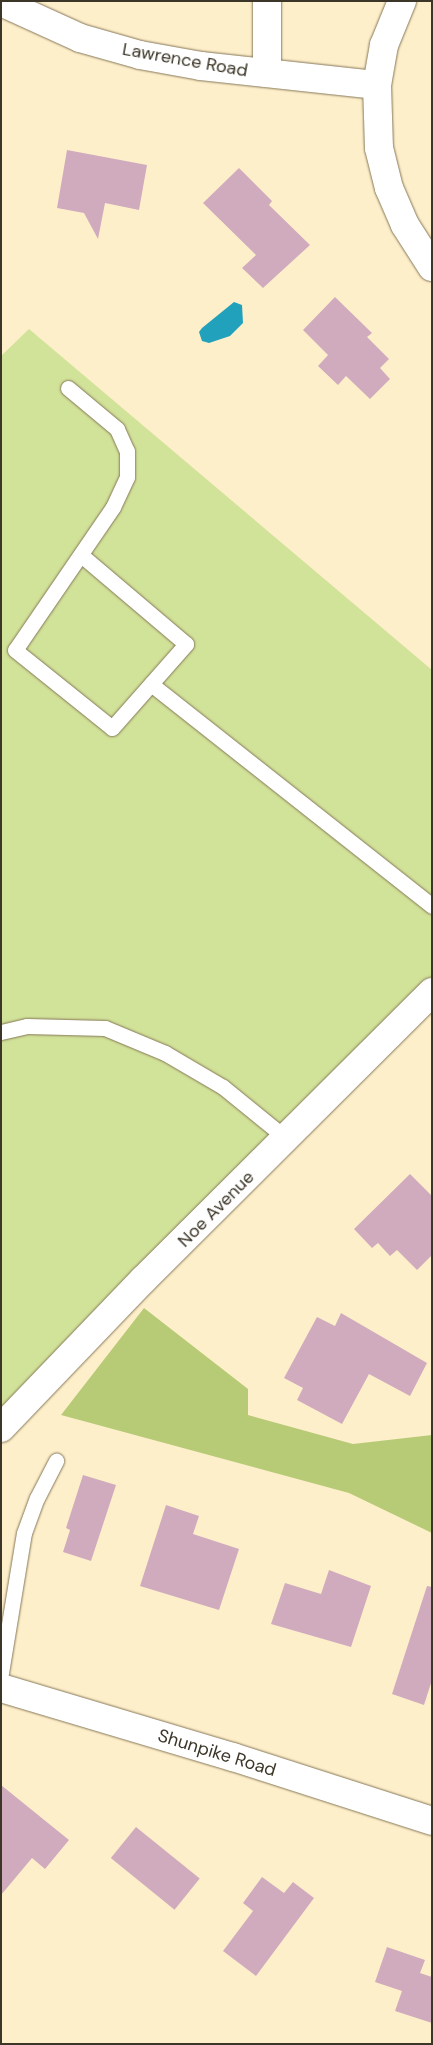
<!DOCTYPE html>
<style>
body{margin:0}
#map{position:relative;width:433px;height:2045px;overflow:hidden;background:#feefcb;font-family:"DM Sans",sans-serif}
div>[style]{position:absolute}
[style*='--x']{left:calc(var(--x)*1px);top:calc(var(--y)*1px);width:calc(var(--w)*1px);rotate:calc(var(--a)*1deg)}
.green>*{inset:0;background:#d1e299}
.forest>*{inset:0;background:#b7ca76}
.water>*{inset:0;background:#22a1bd}
.building>*{inset:0;background:#d0abbe;transform-origin:0 0}
.roads{filter:drop-shadow(0 0 1px #867858) drop-shadow(0 0 1px #867858)}
.service>*{height:15px;margin:-7.5px;padding:0 7.5px;transform-origin:7.5px;border-radius:7.5px;background:#fff}
.minor>*{height:28px;margin:-14px;padding:0 14px;transform-origin:14px;border-radius:14px;background:#fff}
.secondary>*{height:28px;margin:-14px;padding:0 14px;transform-origin:14px;border-radius:14px;background:#fff}
span{translate:-50% -50%;white-space:nowrap;text-align:center;line-height:1.15;-webkit-text-stroke:4px #fff;paint-order:stroke}
.street-label{font-size:18px;color:#3c3628}
.frame{position:absolute;inset:0;border:2px solid #3c3628;pointer-events:none}
</style>
<div id="map">
<div class="green">
<div style="clip-path:polygon(29px 329px,432px 670px,432px 989px,1px 1423px,1px 356px)"></div>
</div>
<div class="forest">
<div style="clip-path:polygon(144px 1308px,248px 1389px,248px 1415px,353px 1444px,432px 1435px,432px 1533px,349px 1493px,61px 1415px)"></div>
</div>
<div class="water">
<div style="clip-path:polygon(234px 302px,242px 305px,243px 323px,230px 336px,209px 343px,202px 341px,199px 332px,202px 328px)"></div>
</div>
<div class="building">
<div style="clip-path:polygon(67px 150px,147px 165px,139px 210px,105px 203px,98px 239px,84px 213px,57px 208px)"></div>
<div style="clip-path:polygon(239px 168px,272px 201px,269px 205px,310px 245px,263px 288px,242px 268px,256px 255px,203px 203px)"></div>
<div style="clip-path:polygon(335px 297px,372px 333px,367px 337px,389px 359px,380px 368px,390px 379px,370px 399px,346px 376px,338px 385px,318px 366px,328px 355px,303px 330px)"></div>
<div style="clip-path:polygon(410px 1174px,432px 1196px,432px 1255px,417px 1270px,397px 1250px,390px 1256px,378px 1243px,372px 1248px,354px 1229px)"></div>
<div style="clip-path:polygon(341px 1313px,427px 1363px,410px 1396px,369px 1374px,342px 1424px,297px 1400px,303px 1388px,284px 1378px,317px 1317px,335px 1326px)"></div>
<div style="clip-path:polygon(83px 1475px,116px 1485px,91px 1561px,63px 1552px,70px 1530px,66px 1528px)"></div>
<div style="clip-path:polygon(166px 1505px,199px 1516px,193px 1534px,239px 1549px,219px 1610px,140px 1586px)"></div>
<div style="clip-path:polygon(329px 1570px,371px 1586px,351px 1647px,271px 1624px,285px 1583px,321px 1594px)"></div>
<div style="clip-path:polygon(427px 1586px,432px 1587px,432px 1680px,424px 1705px,392px 1694px)"></div>
<div style="clip-path:polygon(1px 1785px,69px 1840px,45px 1869px,32px 1858px,1px 1895px)"></div>
<div style="left:136px;top:1827px;width:82px;height:40px;rotate:39deg"></div>
<div style="clip-path:polygon(262px 1877px,284px 1893px,293px 1882px,314px 1898px,256px 1976px,223px 1951px,253px 1911px,243px 1903px)"></div>
<div style="clip-path:polygon(387px 1947px,425px 1960px,420px 1973px,432px 1977px,432px 2023px,395px 2011px,402px 1991px,375px 1982px)"></div>
</div>
<div class="roads">
<div class="service">
<div style="--x:68;--y:388;--w:64;--a:39.9"></div>
<div style="--x:117;--y:429;--w:24;--a:66"></div>
<div style="--x:127;--y:451;--w:26;--a:90"></div>
<div style="--x:127;--y:477;--w:33;--a:115"></div>
<div style="--x:113;--y:507;--w:173;--a:124.4"></div>
<div style="--x:15;--y:650;--w:124;--a:38.8"></div>
<div style="--x:112;--y:728;--w:112;--a:-48.6"></div>
<div style="--x:186;--y:644;--w:138;--a:-139.7"></div>
<div style="--x:151;--y:684;--w:358;--a:38.3"></div>
<div style="--x:1;--y:1032;--w:27;--a:-13"></div>
<div style="--x:27;--y:1026;--w:78;--a:1.5"></div>
<div style="--x:105;--y:1028;--w:65;--a:22.6"></div>
<div style="--x:165;--y:1053;--w:67;--a:30.4"></div>
<div style="--x:223;--y:1087;--w:82;--a:39.1"></div>
<div style="--x:1;--y:1673;--w:142;--a:-80.7"></div>
<div style="--x:24;--y:1533;--w:37;--a:-70"></div>
<div style="--x:37;--y:1498;--w:42;--a:-62.8"></div>
</div>
<div class="minor">
<div style="--x:402;--y:1;--w:48;--a:112.2"></div>
<div style="--x:384;--y:45;--w:41;--a:99.9"></div>
<div style="--x:377;--y:85;--w:63;--a:88.2"></div>
<div style="--x:379;--y:148;--w:41;--a:76"></div>
<div style="--x:389;--y:188;--w:40;--a:66.6"></div>
<div style="--x:405;--y:225;--w:50;--a:57.3"></div>
<div style="--x:1;--y:2;--w:87;--a:24.5"></div>
<div style="--x:80;--y:38;--w:62;--a:15.8"></div>
<div style="--x:140;--y:55;--w:62;--a:10.2"></div>
<div style="--x:201;--y:66;--w:177;--a:6.2"></div>
<div style="--x:267;--y:73;--w:72;--a:-90"></div>
<div style="--x:1;--y:1428;--w:205;--a:-46.2"></div>
<div style="--x:143;--y:1280;--w:408;--a:-44.9"></div>
</div>
<div class="secondary">
<div style="--x:1;--y:1688;--w:242;--a:16.6"></div>
<div style="--x:233;--y:1757;--w:209;--a:17.8"></div>
</div>
</div>
<div class="street-label">
<span style="left:185px;top:60px;rotate:10deg">Lawrence Road</span>
<span style="left:216px;top:1209px;rotate:-45deg">Noe Avenue</span>
<span style="left:217px;top:1753px;rotate:17deg">Shunpike Road</span>
</div>
<div class="frame"></div>
</div>
